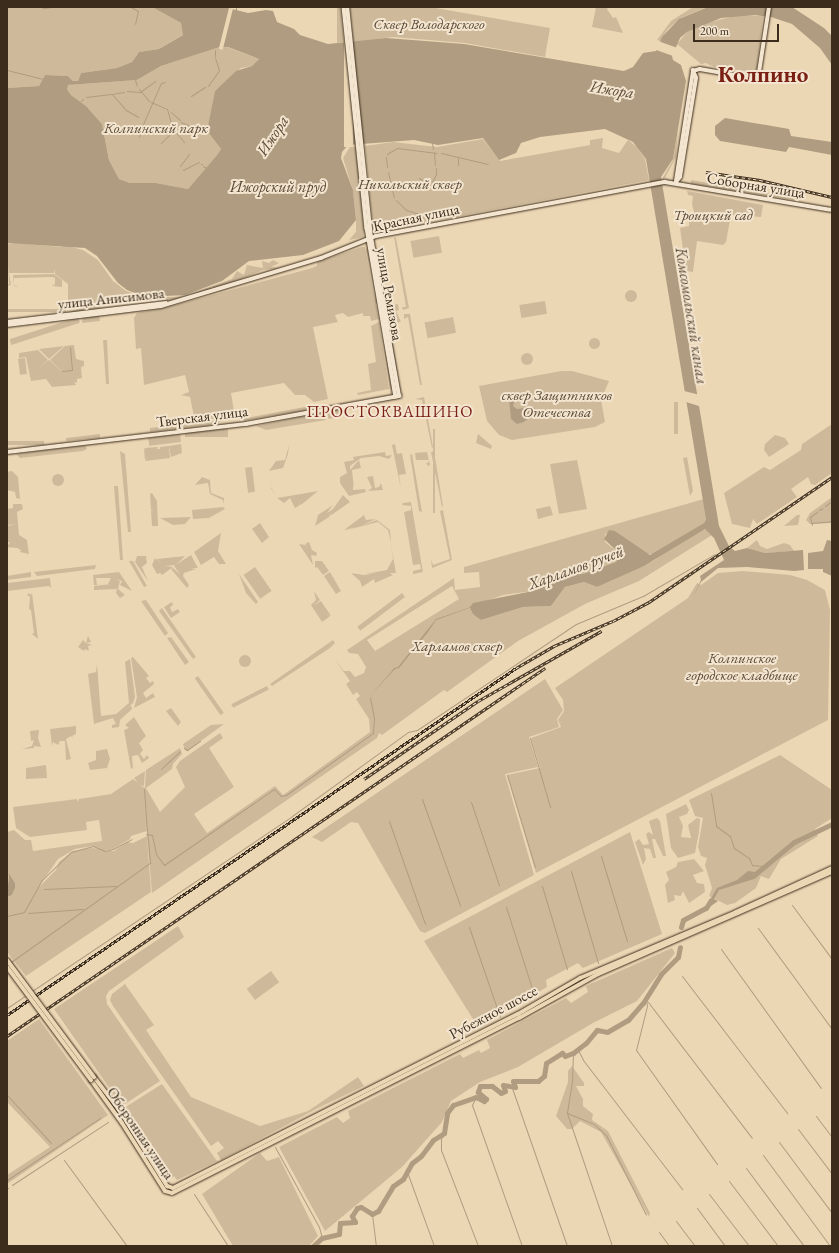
<!DOCTYPE html>
<meta charset="utf-8">
<style>
body{margin:0}
#map{position:relative;width:839px;height:1253px;overflow:hidden;background:#ecd7b5;font-family:"EB Garamond",serif}
div>[style]{position:absolute}
[style*='--x']{left:calc(var(--x)*1px);top:calc(var(--y)*1px);width:calc(var(--w)*1px);rotate:calc(var(--a)*1deg)}
.green>*{inset:0;background:#ceba9b;transform-origin:0 0}
.round{border-radius:50%}
.water>*{inset:0;background:#b09d81}
.pier>*{inset:0;background:#ecd7b5;transform-origin:0 0}
.stream>*{height:1px;margin:-0.5px;padding:0 0.5px;transform-origin:0.5px;border-radius:0.5px;background:#b09d81}
.river>*{height:5px;margin:-2.5px;padding:0 2.5px;transform-origin:2.5px;border-radius:2.5px;background:#b09d81}
.roads{filter:drop-shadow(0 0 1px #3c2c1b) drop-shadow(0 0 1px #3c2c1b)}
.secondary>*{height:3.5px;margin:-1.75px;padding:0 1.75px;transform-origin:1.75px;border-radius:1.75px;background:#f3e5cf}
.primary>*{height:4px;margin:-2px;padding:0 2px;transform-origin:2px;border-radius:2px;background:#ecd7b5}
.rail>*{height:2.5px;margin-top:-1.25px;transform-origin:0;background:repeating-linear-gradient(90deg,#f3e5cf 0 3px,#3c2c1b 0 6px);box-sizing:border-box;border-block:1px solid #3c2c1b}
.bridges{filter:drop-shadow(0 0 1px #3c2c1b) drop-shadow(0 0 1px #3c2c1b)}
.primary-bridge>*{height:4px;margin:-2px;padding:0 2px;transform-origin:2px;border-radius:2px;background:#ecd7b5}
span{translate:-50% -50%;white-space:nowrap;text-align:center;line-height:1.15;-webkit-text-stroke:4px #f3e5cf;paint-order:stroke}
.park-label{font-size:15px;color:#594835;font-style:italic}
.street-label{font-size:15px;color:#3c2c1b}
.water-label{font-size:16px;color:#594834;font-style:italic}
.neighbourhood-label{font-size:16px;color:#7a1f14;letter-spacing:1px}
.town-label{font-size:23px;color:#7a1f14;font-weight:700}
.frame{position:absolute;inset:0;border:8px solid #3c2c1b;pointer-events:none}
.scale{position:absolute;left:693px;top:24px;width:86px;height:18px;box-sizing:border-box;border:2px solid #3c2c1b;border-top:0;padding-left:5px;font-size:12px;line-height:14px;white-space:nowrap;color:#3c2c1b;-webkit-text-stroke:3px #f3e5cf;paint-order:stroke}
</style>
<div id="map">
<div class="green">
<div style="clip-path:polygon(7px 7px,152px 7px,181px 23px,184px 34px,159px 49px,139px 52px,132px 62px,117px 68px,81px 73px,78px 81px,73px 81px,68px 76px,45px 75px,39px 86px,7px 88px)"></div>
<div style="clip-path:polygon(337px 7px,340px 7px,341px 12px,344px 42px,337px 43px)"></div>
<div style="clip-path:polygon(350px 7px,430px 7px,550px 28px,545px 57px,465px 43px,393px 37px,353px 42px)"></div>
<div style="clip-path:polygon(596px 7px,609px 7px,607px 9px,613px 18px,616px 17px,623px 33px,592px 27px)"></div>
<div style="clip-path:polygon(693px 7px,707px 7px,681px 18px,668px 29px,660px 41px,657px 40px,671px 21px)"></div>
<div style="clip-path:polygon(739px 15px,763px 16px,757px 69px,753px 72px,714px 67px,706px 63px,701px 64px,677px 44px,687px 32px,702px 24px)"></div>
<div style="clip-path:polygon(220px 47px,227px 47px,259px 59px,252px 66px,241px 68px,215px 91px,209px 134px,221px 149px,217px 155px,188px 189px,156px 183px,130px 183px,119px 179px,109px 160px,102px 124px,86px 106px,71px 95px,67px 89px,67px 85px,137px 80px,161px 66px)"></div>
<div style="clip-path:polygon(678px 130px,676px 157px,665px 178px,662px 179px,673px 160px)"></div>
<div style="clip-path:polygon(603px 138px,602px 148px,619px 153px,628px 140px,637px 147px,645px 159px,649px 180px,377px 232px,373px 227px,365px 146px,393px 142px,437px 147px,483px 139px,500px 161px,590px 145px,590px 140px)"></div>
<div style="clip-path:polygon(350px 147px,356px 147px,364px 232px,363px 237px,349px 240px,356px 232px,356px 220px,353px 190px,343px 158px)"></div>
<div style="clip-path:polygon(691px 180px,792px 197px,794px 200px,691px 184px)"></div>
<div style="clip-path:polygon(687px 191px,763px 205px,761px 217px,731px 215px,726px 242px,723px 245px,697px 241px,693px 272px,686px 271px,680px 228px,689px 226px,689px 221px,696px 220px,692px 204px,693px 196px,688px 195px)"></div>
<div style="left:439px;top:236px;width:17px;height:29px;rotate:80deg"></div>
<div style="clip-path:polygon(394px 237px,396px 238px,409px 308px,403px 310px,402px 307px,406px 307px)"></div>
<div style="clip-path:polygon(16px 243px,61px 247px,64px 245px,83px 250px,98px 260px,113px 281px,126px 291px,146px 297px,183px 297px,169px 301px,117px 300px,68px 306px,68px 284px,55px 274px,55px 269px,54px 273px,9px 273px,11px 285px,7px 286px,9px 284px,7px 244px)"></div>
<div style="clip-path:polygon(362px 247px,365px 247px,378px 316px,370px 315px,378px 316px,379px 319px,371px 321px,370px 316px,363px 316px,363px 313px,348px 317px,343px 313px,335px 315px,338px 322px,313px 327px,328px 399px,314px 402px,305px 395px,295px 395px,284px 383px,231px 393px,234px 411px,230px 417px,195px 421px,190px 397px,181px 395px,189px 392px,185px 375px,144px 385px,141px 348px,136px 349px,134px 318px,137px 313px,164px 308px,312px 268px,317px 266px,317px 262px)"></div>
<div style="clip-path:polygon(368px 248px,370px 266px,380px 319px,366px 249px)"></div>
<div style="left:375px;top:248px;width:2px;height:55px"></div>
<div style="clip-path:polygon(273px 260px,279px 263px,271px 267px,280px 268px,263px 270px,217px 289px,211px 287px,209px 291px,191px 294px,232px 279px,237px 271px,244px 275px,247px 265px,263px 268px,262px 261px,269px 263px)"></div>
<div style="clip-path:polygon(54px 274px,62px 280px,62px 287px,52px 286px,55px 284px,55px 278px,52px 277px,14px 278px,14px 285px,19px 287px,14px 286px,13px 275px)"></div>
<div class="round" style="left:625px;top:290px;width:12px;height:12px"></div>
<div style="left:545px;top:301px;width:13px;height:26px;rotate:81deg"></div>
<div style="left:100px;top:304px;width:4px;height:31px;rotate:76deg"></div>
<div style="clip-path:polygon(398px 304px,399px 310px,396px 311px,401px 322px,391px 324px,388px 306px)"></div>
<div style="left:387px;top:305px;width:68px;height:2px;rotate:81deg"></div>
<div style="left:66px;top:309px;width:3px;height:59px;rotate:90deg"></div>
<div style="clip-path:polygon(404px 314px,410px 314px,422px 385px,420px 385px,408px 317px,404px 319px)"></div>
<div style="clip-path:polygon(99px 315px,100px 321px,82px 323px,83px 317px)"></div>
<div style="left:78px;top:317px;width:6px;height:72px;rotate:72deg"></div>
<div style="left:453px;top:317px;width:16px;height:29px;rotate:79deg"></div>
<div style="clip-path:polygon(379px 322px,389px 389px,358px 395px,357px 393px,371px 390px,368px 364px,376px 362px,371px 326px)"></div>
<div style="clip-path:polygon(381px 323px,393px 389px,390px 389px)"></div>
<div class="round" style="left:588.5px;top:337.5px;width:11px;height:11px"></div>
<div style="clip-path:polygon(103px 340px,107px 340px,109px 384px,106px 384px)"></div>
<div style="clip-path:polygon(74px 345px,76px 359px,84px 361px,84px 366px,81px 367px,82px 378px,77px 379px,77px 383px,74px 382px,76px 385px,52px 387px,46px 379px,31px 381px,26px 357px,19px 358px,19px 353px,38px 350px,48px 360px,38px 368px,49px 360px,66px 375px,50px 360px,65px 346px)"></div>
<div style="clip-path:polygon(64px 346px,49px 359px,39px 349px)"></div>
<div class="round" style="left:521px;top:353px;width:12px;height:12px"></div>
<div style="left:25px;top:358px;width:16px;height:7px;rotate:83deg"></div>
<div style="clip-path:polygon(561px 371px,572px 371px,609px 381px,601px 400px,605px 422px,595px 427px,512px 440px,499px 435px,487px 421px,479px 386px)"></div>
<div style="clip-path:polygon(424px 397px,433px 447px,432px 448px,422px 400px,415px 399px)"></div>
<div style="left:674px;top:402px;width:4px;height:32px"></div>
<div style="clip-path:polygon(310px 406px,307px 410px,243px 421px,241px 419px)"></div>
<div style="left:341px;top:409px;width:8px;height:14px;rotate:83deg"></div>
<div style="clip-path:polygon(324px 412px,326px 420px,266px 430px,256px 426px)"></div>
<div style="clip-path:polygon(227px 419px,212px 425px,150px 432px,150px 428px)"></div>
<div style="clip-path:polygon(832px 424px,832px 473px,815px 485px,811px 484px,808px 477px,791px 489px,797px 497px,757px 524px,753px 519px,750px 528px,732px 524px,724px 493px,764px 467px,770px 470px,801px 450px,802px 444px)"></div>
<div style="left:228px;top:429px;width:8px;height:43px;rotate:90deg"></div>
<div style="left:433px;top:429px;width:2px;height:84px"></div>
<div style="clip-path:polygon(100px 434px,100px 438px,66px 441px,66px 438px)"></div>
<div style="left:180px;top:434px;width:8px;height:32px;rotate:83deg"></div>
<div style="clip-path:polygon(478px 434px,492px 446px,491px 449px,476px 443px)"></div>
<div style="clip-path:polygon(775px 435px,785px 438px,789px 444px,769px 457px,764px 450px,765px 444px)"></div>
<div style="left:44px;top:441px;width:4px;height:37px;rotate:90deg"></div>
<div style="clip-path:polygon(181px 444px,182px 453px,171px 457px,169px 446px)"></div>
<div style="clip-path:polygon(395px 444px,397px 454px,402px 453px,406px 474px,399px 475px,401px 489px,392px 445px)"></div>
<div style="clip-path:polygon(85px 445px,87px 449px,83px 451px,20px 458px,16px 454px)"></div>
<div style="clip-path:polygon(289px 445px,288px 454px,283px 468px,269px 471px,271px 487px,277px 497px,271px 488px,269px 471px,276px 461px,285px 460px)"></div>
<div style="clip-path:polygon(169px 446px,170px 458px,145px 461px,148px 456px,145px 460px,144px 449px,147px 450px,144px 448px,158px 447px,157px 449px,160px 449px,160px 447px)"></div>
<div style="clip-path:polygon(120px 451px,125px 454px,131px 532px,128px 532px)"></div>
<div style="clip-path:polygon(434px 451px,443px 506px,442px 507px,431px 452px)"></div>
<div style="clip-path:polygon(385px 452px,386px 456px,392px 455px,389px 459px,379px 456px,361px 458px,350px 466px,350px 470px,359px 460px,361px 468px,352px 470px,354px 489px,358px 489px,354px 489px,353px 485px,353px 490px,365px 489px,366px 492px,349px 496px,340px 483px,340px 477px,347px 473px,344px 462px,354px 460px,353px 457px)"></div>
<div style="clip-path:polygon(427px 452px,430px 465px,428px 466px,426px 463px,428px 463px,429px 460px,416px 460px,415px 453px)"></div>
<div style="clip-path:polygon(412px 454px,422px 512px,419px 511px,410px 455px)"></div>
<div style="clip-path:polygon(576px 455px,587px 509px,559px 514px,550px 464px,577px 460px)"></div>
<div style="clip-path:polygon(687px 457px,693px 491px,690px 496px,683px 458px)"></div>
<div style="left:252px;top:467px;width:25px;height:7px;rotate:83deg"></div>
<div style="clip-path:polygon(12px 471px,18px 477px,20px 499px,16px 498px,15px 492px,7px 490px,7px 472px)"></div>
<div class="round" style="left:52px;top:474px;width:12px;height:12px"></div>
<div style="clip-path:polygon(373px 476px,375px 488px,379px 487px,381px 483px,383px 490px,368px 491px,372px 488px,367px 477px)"></div>
<div style="clip-path:polygon(202px 477px,210px 480px,211px 493px,224px 498px,224px 504px,223px 500px,210px 494px,208px 483px,195px 485px)"></div>
<div style="clip-path:polygon(114px 486px,118px 486px,123px 560px,120px 560px)"></div>
<div style="clip-path:polygon(318px 491px,301px 505px,299px 503px,300px 505px,295px 508px,290px 498px,284px 503px,277px 498px,295px 495px,296px 499px,295px 495px)"></div>
<div style="clip-path:polygon(152px 493px,157px 501px,158px 526px,152px 526px,151px 511px,154px 510px,151px 510px,150px 494px)"></div>
<div style="clip-path:polygon(343px 495px,350px 502px,330px 516px,332px 511px,329px 517px,315px 526px,318px 515px,333px 505px,327px 513px,333px 509px)"></div>
<div style="clip-path:polygon(832px 497px,832px 523px,810px 524px,806px 520px,810px 513px)"></div>
<div style="clip-path:polygon(evenodd,704px 499px,707px 516px,704px 523px,655px 554px,646px 554px,615px 531px,605px 534px,605px 542px,620px 554px,616px 562px,583px 574px,549px 579px,541px 588px,533px 591px,503px 595px,439px 618px,471px 608px,481px 620px,523px 607px,551px 606px,565px 587px,584px 582px,597px 587px,653px 561px,696px 532px,706px 529px,712px 535px,639px 581px,585px 604px,518px 641px,447px 692px,444px 690px,382px 735px,379px 733px,377px 738px,152px 893px,144px 798px,147px 831px,131px 836px,130px 839px,113px 849px,104px 851px,114px 851px,127px 842px,133px 843px,147px 836px,151px 892px,26px 976px,7px 952px,7px 897px,12px 895px,15px 887px,15px 883px,10px 876px,7px 877px,7px 832px,14px 830px,25px 840px,31px 840px,33px 851px,102px 841px,99px 820px,86px 822px,87px 830px,30px 837px,16px 828px,13px 807px,77px 799px,78px 802px,79px 799px,111px 794px,133px 779px,138px 783px,134px 778px,145px 771px,144px 786px,140px 785px,145px 788px,146px 770px,180px 748px,182px 754px,173px 764px,172px 769px,146px 788px,160px 812px,185px 787px,176px 767px,180px 761px,220px 733px,223px 738px,209px 748px,234px 787px,194px 814px,207px 833px,275px 786px,283px 795px,370px 732px,369px 719px,356px 699px,360px 696px,357px 692px,353px 695px,346px 684px,350px 681px,334px 658px,344px 671px,350px 671px,355px 677px,364px 673px,366px 667px,358px 654px,349px 653px,347px 650px,454px 578px,455px 590px,480px 587px,479px 572px,464px 573px,464px 567px,704px 499px,452px 586px,459px 599px,375px 651px,367px 640px,452px 586px,704px 499px,93px 846px,101px 849px,92px 848px,73px 851px,59px 862px,56px 870px,38px 888px,58px 859px,75px 849px,93px 846px)"></div>
<div style="clip-path:polygon(411px 502px,423px 572px,413px 574px,413px 571px,421px 569px,420px 564px,413px 565px,404px 512px,411px 510px,411px 506px,402px 505px,403px 503px)"></div>
<div style="clip-path:polygon(13px 504px,22px 504px,23px 509px,17px 512px,19px 535px,27px 540px,29px 554px,20px 552px,21px 550px,17px 548px,7px 547px,10px 542px,7px 542px,7px 526px,17px 524px,7px 525px,7px 509px,13px 508px)"></div>
<div style="clip-path:polygon(550px 506px,553px 515px,538px 519px,536px 509px)"></div>
<div style="clip-path:polygon(223px 507px,225px 509px,209px 518px,193px 519px,192px 510px)"></div>
<div style="clip-path:polygon(443px 510px,452px 560px,432px 568px,431px 559px,433px 565px,450px 559px,440px 511px)"></div>
<div style="clip-path:polygon(364px 515px,366px 520px,376px 519px,361px 526px,377px 520px,390px 530px,391px 543px,388px 530px,378px 522px,343px 531px,357px 527px,344px 530px)"></div>
<div style="clip-path:polygon(797px 515px,800px 515px,798px 525px,784px 526px)"></div>
<div style="clip-path:polygon(191px 517px,185px 524px,173px 525px,160px 518px)"></div>
<div style="clip-path:polygon(260px 523px,269px 537px,262px 543px,252px 529px)"></div>
<div style="clip-path:polygon(221px 533px,218px 551px,226px 564px,219px 564px,214px 557px,201px 565px,194px 552px)"></div>
<div style="clip-path:polygon(757px 540px,760px 546px,767px 549px,784px 543px,790px 545px,794px 551px,765px 553px,747px 548px)"></div>
<div style="clip-path:polygon(309px 542px,312px 550px,317px 553px,316px 556px,311px 555px,313px 565px,299px 544px,305px 545px,308px 549px,305px 544px)"></div>
<div style="clip-path:polygon(391px 545px,396px 573px,365px 574px,387px 570px,393px 559px)"></div>
<div style="clip-path:polygon(191px 555px,198px 568px,191px 568px,196px 569px,184px 573px,183px 576px,189px 585px,187px 588px,171px 569px,173px 568px,180px 574px,174px 566px)"></div>
<div style="clip-path:polygon(137px 556px,146px 556px,147px 563px,142px 567px,148px 581px,135px 562px)"></div>
<div style="clip-path:polygon(185px 556px,176px 565px,165px 566px,173px 567px,162px 575px,160px 573px,157px 574px,152px 565px,155px 558px,162px 564px,157px 559px)"></div>
<div style="clip-path:polygon(129px 561px,133px 561px,147px 586px,144px 587px)"></div>
<div style="clip-path:polygon(315px 561px,322px 561px,329px 571px,323px 575px,317px 567px,315px 568px)"></div>
<div style="clip-path:polygon(96px 565px,95px 569px,37px 576px,34px 572px)"></div>
<div style="left:255px;top:567px;width:29px;height:14px;rotate:55deg"></div>
<div style="clip-path:polygon(743px 571px,790px 575px,807px 580px,825px 590px,830px 610px,828px 720px,536px 873px,507px 775px,540px 768px,531px 738px,561px 727px,558px 720px,564px 711px,563px 700px,555px 688px,688px 598px,697px 583px,701px 585px,718px 573px)"></div>
<div style="clip-path:polygon(31px 572px,31px 577px,7px 580px,7px 576px)"></div>
<div style="clip-path:polygon(119px 572px,132px 591px,120px 585px,122px 581px,116px 579px,120px 581px,118px 589px,125px 595px,120px 598px,116px 593px,117px 589px,94px 590px,94px 586px,111px 584px,108px 584px,111px 578px,96px 578px,97px 585px,94px 585px,93px 575px)"></div>
<div style="clip-path:polygon(330px 572px,341px 591px,336px 594px,324px 576px)"></div>
<div style="clip-path:polygon(387px 572px,393px 575px,375px 583px,374px 579px,362px 587px,360px 581px,351px 573px,364px 575px)"></div>
<div style="clip-path:polygon(239px 574px,258px 602px,256px 604px,246px 593px)"></div>
<div style="clip-path:polygon(50px 578px,51px 588px,49px 586px,7px 591px,7px 583px)"></div>
<div style="clip-path:polygon(314px 591px,320px 600px,314px 605px,321px 601px,331px 616px,325px 614px,330px 616px,325px 620px,323px 617px,325px 620px,322px 622px,311px 605px,316px 600px)"></div>
<div style="clip-path:polygon(29px 593px,31px 595px,32px 593px,38px 639px,32px 634px,34px 633px,31px 610px,29px 609px,30px 597px,27px 595px)"></div>
<div style="left:402px;top:593px;width:5px;height:56px;rotate:53deg"></div>
<div style="clip-path:polygon(146px 600px,168px 633px,165px 636px,141px 601px)"></div>
<div style="clip-path:polygon(172px 602px,173px 605px,170px 607px,172px 612px,178px 609px,180px 612px,171px 618px,164px 607px)"></div>
<div style="clip-path:polygon(162px 608px,196px 657px,193px 659px,159px 611px)"></div>
<div style="clip-path:polygon(88px 636px,91px 642px,86px 643px,92px 645px,88px 646px,89px 651px,85px 649px,84px 651px,78px 647px,83px 640px,86px 643px)"></div>
<div style="clip-path:polygon(171px 637px,189px 662px,185px 665px,167px 638px)"></div>
<div style="clip-path:polygon(333px 640px,335px 643px,330px 648px,272px 686px,270px 684px)"></div>
<div class="round" style="left:239px;top:655px;width:12px;height:12px"></div>
<div style="clip-path:polygon(133px 657px,149px 676px,146px 678px,150px 683px,153px 681px,154px 684px,143px 693px,146px 698px,153px 693px,155px 697px,134px 708px,137px 697px,131px 658px)"></div>
<div style="clip-path:polygon(130px 659px,135px 697px,133px 703px,116px 717px,94px 724px,88px 674px,96px 672px,97px 664px,101px 716px,116px 714px,129px 703px,125px 662px)"></div>
<div style="left:198px;top:676px;width:45px;height:4px;rotate:55deg"></div>
<div style="clip-path:polygon(545px 679px,563px 710px,557px 719px,559px 727px,529px 737px,538px 767px,505px 774px,534px 875px,425px 933px,420px 931px,358px 823px,351px 822px,322px 842px,312px 837px)"></div>
<div style="left:267px;top:686px;width:4px;height:40px;rotate:63deg"></div>
<div style="clip-path:polygon(131px 705px,132px 709px,120px 720px,119px 727px,112px 728px,112px 725px,116px 724px,113px 718px)"></div>
<div style="clip-path:polygon(171px 708px,181px 722px,178px 726px,166px 711px)"></div>
<div style="clip-path:polygon(134px 717px,146px 736px,139px 743px,143px 750px,140px 754px,144px 759px,147px 755px,149px 758px,142px 763px,138px 755px,132px 756px,133px 768px,131px 769px,124px 730px,129px 728px,125px 725px)"></div>
<div style="clip-path:polygon(224px 724px,187px 751px,185px 750px,183px 744px,211px 725px)"></div>
<div style="clip-path:polygon(76px 726px,76px 734px,72px 736px,74px 739px,71px 736px,66px 739px,71px 759px,66px 760px,65px 741px,60px 741px,58px 745px,53px 742px,52px 746px,50px 729px)"></div>
<div style="clip-path:polygon(39px 730px,38px 738px,41px 747px,34px 746px,34px 748px,22px 749px,32px 746px,34px 740px,31px 741px,30px 731px)"></div>
<div style="clip-path:polygon(107px 749px,110px 759px,107px 768px,90px 770px,88px 763px,96px 760px,96px 751px)"></div>
<div style="clip-path:polygon(780px 755px,832px 790px,832px 818px,815px 829px,818px 836px,781px 859px,769px 879px,761px 876px,756px 888px,735px 903px,727px 905px,709px 896px,712px 888px,705px 865px,707px 858px,701px 856px,698px 847px,703px 818px,695px 816px,689px 800px)"></div>
<div style="clip-path:polygon(46px 765px,47px 778px,26px 779px,26px 768px)"></div>
<div style="clip-path:polygon(686px 804px,689px 810px,687px 814px,679px 817px,683px 826px,681px 837px,691px 838px,688px 825px,697px 818px,700px 819px,699px 832px,695px 853px,678px 858px,671px 848px,666px 814px)"></div>
<div style="clip-path:polygon(657px 818px,660px 821px,666px 856px,663px 856px,655px 839px,652px 839px,656px 858px,653px 858px,650px 849px,644px 848px,646px 859px,643px 865px,635px 842px,639px 839px,643px 845px,649px 844px,646px 834px,649px 832px,653px 835px,649px 821px)"></div>
<div style="clip-path:polygon(630px 832px,662px 934px,583px 968px,578px 963px,546px 980px,547px 987px,478px 1027px,424px 941px)"></div>
<div style="clip-path:polygon(694px 859px,704px 871px,693px 875px,697px 883px,704px 884px,705px 892px,689px 903px,683px 891px,681px 896px,674px 895px,675px 900px,668px 903px,665px 885px,669px 880px,666px 872px,676px 867px,678px 862px)"></div>
<div style="clip-path:polygon(178px 926px,184px 937px,109px 991px,106px 996px,107px 1004px,160px 1081px,122px 1106px,54px 1009px)"></div>
<div style="clip-path:polygon(672px 948px,675px 953px,637px 1001px,593px 1023px,518px 1067px,480px 1082px,451px 1101px,442px 1122px,402px 1167px,325px 1231px,279px 1147px,337px 1117px,343px 1123px,350px 1118px,348px 1111px,460px 1054px,463px 1058px,479px 1050px,481px 1053px,490px 1048px,487px 1040px,566px 998px,571px 1003px,588px 992px,586px 986px)"></div>
<div style="left:271px;top:971px;width:14px;height:30px;rotate:54deg"></div>
<div style="clip-path:polygon(125px 984px,154px 1025px,146px 1030px,191px 1097px,260px 1126px,308px 1111px,358px 1077px,364px 1086px,320px 1107px,221px 1160px,217px 1153px,224px 1148px,218px 1141px,211px 1146px,113px 1006px,110px 1000px,112px 994px)"></div>
<div style="clip-path:polygon(39px 1019px,108px 1115px,7px 1184px,7px 1175px,50px 1147px,7px 1102px,7px 1041px)"></div>
<div style="clip-path:polygon(572px 1066px,584px 1083px,584px 1086px,576px 1086px,583px 1099px,583px 1106px,593px 1114px,592px 1120px,608px 1131px,650px 1213px,649px 1217px,601px 1132px,580px 1121px,572px 1129px,567px 1129px,556px 1116px,568px 1082px,568px 1071px)"></div>
<div style="clip-path:polygon(162px 1084px,217px 1161px,177px 1180px,174px 1176px,172px 1178px,158px 1154px,124px 1108px)"></div>
<div style="clip-path:polygon(260px 1153px,267px 1161px,279px 1157px,318px 1236px,309px 1246px,233px 1246px,202px 1194px)"></div>
</div>
<div class="water">
<div style="clip-path:polygon(evenodd,152px 7px,224px 7px,248px 13px,266px 10px,273px 11px,277px 22px,294px 29px,300px 35px,328px 44px,386px 38px,464px 44px,624px 71px,633px 67px,643px 53px,656px 51px,662px 37px,679px 19px,708px 7px,792px 7px,824px 28px,832px 36px,832px 65px,820px 48px,792px 24px,771px 17px,755px 15px,721px 18px,687px 32px,680px 38px,672px 56px,673px 60px,681px 65px,686px 81px,673px 159px,661px 177px,719px 526px,729px 546px,735px 551px,747px 548px,765px 553px,803px 550px,804px 570px,794px 571px,747px 567px,718px 568px,701px 582px,693px 597px,701px 580px,700px 576px,724px 560px,714px 538px,705px 529px,644px 566px,597px 587px,584px 582px,565px 587px,551px 606px,523px 607px,481px 620px,473px 614px,470px 608px,436px 620px,428px 632px,399px 668px,395px 669px,369px 697px,391px 672px,394px 668px,398px 667px,436px 619px,470px 607px,473px 603px,533px 591px,541px 588px,546px 580px,567px 573px,583px 574px,616px 562px,620px 554px,604px 539px,609px 530px,615px 531px,650px 555px,704px 523px,706px 519px,646px 159px,633px 142px,605px 129px,540px 137px,521px 143px,516px 153px,499px 160px,483px 138px,438px 145px,414px 140px,348px 145px,342px 152px,341px 158px,353px 190px,356px 220px,339px 241px,303px 255px,249px 261px,222px 281px,185px 295px,146px 297px,127px 290px,118px 283px,97px 256px,85px 248px,7px 243px,7px 88px,39px 86px,45px 75px,68px 76px,73px 81px,78px 81px,81px 73px,117px 68px,132px 62px,139px 52px,159px 49px,183px 35px,181px 23px,152px 7px,220px 47px,228px 47px,259px 59px,252px 66px,236px 71px,215px 91px,207px 131px,221px 149px,217px 155px,188px 189px,156px 183px,130px 183px,119px 179px,109px 160px,102px 124px,86px 106px,71px 95px,67px 89px,68px 85px,137px 80px,161px 66px,220px 47px)"></div>
<div style="clip-path:polygon(725px 118px,789px 129px,791px 136px,832px 142px,832px 155px,789px 147px,786px 152px,720px 141px,715px 135px,715px 126px)"></div>
<div style="clip-path:polygon(531px 392px,531px 396px,515px 400px,513px 406px,517px 409px,534px 407px,537px 412px,524px 422px,517px 424px,511px 419px,509px 400px,514px 394px)"></div>
<div style="clip-path:polygon(827px 540px,832px 541px,832px 576px,823px 572px,823px 569px,808px 569px,808px 553px,823px 551px)"></div>
<div style="clip-path:polygon(748px 871px,756px 872px,758px 876px,754px 879px,719px 890px,714px 899px,718px 901px,711px 906px,707px 905px,717px 888px,737px 880px)"></div>
<div style="clip-path:polygon(9px 874px,15px 883px,15px 888px,12px 895px,7px 897px)"></div>
</div>
<div class="pier">
<div style="left:229px;top:8px;width:4px;height:42px;rotate:14deg"></div>
<div style="left:344px;top:41px;width:9px;height:106px"></div>
<div style="left:658px;top:41px;width:20px;height:9px;rotate:20deg"></div>
<div style="clip-path:polygon(684px 391px,700px 395px,702px 407px,686px 402px)"></div>
</div>
<div class="stream">
<div style="--x:131;--y:7;--w:8;--a:30"></div>
<div style="--x:138;--y:11;--w:13;--a:103"></div>
<div style="--x:43;--y:8;--w:9;--a:-6"></div>
<div style="--x:236;--y:10;--w:3;--a:-90"></div>
<div style="--x:215;--y:50;--w:6;--a:90"></div>
<div style="--x:7;--y:70;--w:36;--a:14"></div>
<div style="--x:135;--y:80;--w:6;--a:72"></div>
<div style="--x:208;--y:86;--w:19;--a:-55"></div>
<div style="--x:219;--y:70;--w:13;--a:-108"></div>
<div style="--x:139;--y:89;--w:16;--a:50"></div>
<div style="--x:127;--y:91;--w:13;--a:4"></div>
<div style="--x:140;--y:92;--w:19;--a:-36"></div>
<div style="--x:124;--y:92;--w:12;--a:171"></div>
<div style="--x:112;--y:94;--w:21;--a:49"></div>
<div style="--x:126;--y:110;--w:14;--a:30"></div>
<div style="--x:191;--y:96;--w:17;--a:-33"></div>
<div style="--x:86;--y:97;--w:25;--a:-7"></div>
<div style="--x:81;--y:101;--w:3;--a:-45"></div>
<div style="--x:151;--y:102;--w:17;--a:24"></div>
<div style="--x:167;--y:109;--w:19;--a:74"></div>
<div style="--x:171;--y:112;--w:12;--a:42"></div>
<div style="--x:181;--y:122;--w:17;--a:25"></div>
<div style="--x:203;--y:130;--w:4;--a:14"></div>
<div style="--x:140;--y:131;--w:52;--a:-66.4"></div>
<div style="--x:161;--y:83;--w:4;--a:-14"></div>
<div style="--x:139;--y:137;--w:4;--a:-76"></div>
<div style="--x:161;--y:143;--w:18;--a:-45"></div>
<div style="--x:174;--y:130;--w:16;--a:50"></div>
<div style="--x:432;--y:143;--w:6;--a:81"></div>
<div style="--x:434;--y:152;--w:13;--a:86"></div>
<div style="--x:441;--y:153;--w:48;--a:13.2"></div>
<div style="--x:387;--y:154;--w:12;--a:-31"></div>
<div style="--x:397;--y:148;--w:40;--a:7.1"></div>
<div style="--x:386;--y:157;--w:10;--a:84"></div>
<div style="--x:458;--y:158;--w:7;--a:90"></div>
<div style="--x:201;--y:164;--w:1;--a:0"></div>
<div style="--x:180;--y:166;--w:15;--a:-53"></div>
<div style="--x:203;--y:166;--w:4;--a:34"></div>
<div style="--x:183;--y:170;--w:18;--a:-27"></div>
<div style="--x:388;--y:172;--w:26;--a:77"></div>
<div style="--x:419;--y:178;--w:13;--a:32"></div>
<div style="--x:432;--y:182;--w:9;--a:-63"></div>
<div style="--x:436;--y:174;--w:6;--a:-90"></div>
<div style="--x:392;--y:188;--w:9;--a:-6"></div>
<div style="--x:396;--y:200;--w:14;--a:45"></div>
<div style="--x:406;--y:210;--w:14;--a:17"></div>
<div style="--x:62;--y:371;--w:10;--a:-6"></div>
<div style="--x:72;--y:370;--w:23;--a:-95"></div>
<div style="--x:825;--y:506;--w:9;--a:-36"></div>
<div style="--x:819;--y:510;--w:4;--a:-27"></div>
<div style="--x:811;--y:523;--w:21;--a:-5"></div>
<div style="--x:812;--y:525;--w:8;--a:-104"></div>
<div style="--x:810;--y:517;--w:9;--a:-36"></div>
<div style="--x:530;--y:738;--w:72;--a:73.8"></div>
<div style="--x:184;--y:748;--w:4;--a:34"></div>
<div style="--x:187;--y:750;--w:16;--a:-35"></div>
<div style="--x:161;--y:769;--w:26;--a:-43"></div>
<div style="--x:507;--y:775;--w:96;--a:73.1"></div>
<div style="--x:144;--y:789;--w:39;--a:86"></div>
<div style="--x:711;--y:793;--w:33;--a:81"></div>
<div style="--x:716;--y:826;--w:17;--a:36"></div>
<div style="--x:730;--y:836;--w:13;--a:72"></div>
<div style="--x:734;--y:848;--w:18;--a:34"></div>
<div style="--x:749;--y:858;--w:8;--a:67"></div>
<div style="--x:752;--y:865;--w:11;--a:5"></div>
<div style="--x:422;--y:799;--w:113;--a:70.3"></div>
<div style="--x:471;--y:802;--w:88;--a:71.4"></div>
<div style="--x:389;--y:821;--w:109;--a:70.7"></div>
<div style="--x:146;--y:834;--w:6;--a:9"></div>
<div style="--x:152;--y:835;--w:19;--a:78"></div>
<div style="--x:156;--y:854;--w:14;--a:54"></div>
<div style="--x:164;--y:865;--w:134;--a:-34.6"></div>
<div style="--x:274;--y:789;--w:10;--a:45"></div>
<div style="--x:281;--y:796;--w:5;--a:-11"></div>
<div style="--x:286;--y:795;--w:107;--a:-35.5"></div>
<div style="--x:373;--y:733;--w:15;--a:-86"></div>
<div style="--x:374;--y:718;--w:21;--a:-101"></div>
<div style="--x:601;--y:856;--w:89;--a:73"></div>
<div style="--x:571;--y:871;--w:96;--a:73.6"></div>
<div style="--x:542;--y:886;--w:87;--a:73.2"></div>
<div style="--x:44;--y:889;--w:72;--a:-2.4"></div>
<div style="--x:792;--y:905;--w:67;--a:53.5"></div>
<div style="--x:506;--y:907;--w:92;--a:72.3"></div>
<div style="--x:28;--y:913;--w:55;--a:-4.2"></div>
<div style="--x:7;--y:916;--w:17;--a:-13"></div>
<div style="--x:24;--y:912;--w:37;--a:-61"></div>
<div style="--x:42;--y:880;--w:40;--a:-44"></div>
<div style="--x:71;--y:852;--w:23;--a:-15"></div>
<div style="--x:93;--y:846;--w:13;--a:23"></div>
<div style="--x:105;--y:851;--w:8;--a:-14"></div>
<div style="--x:113;--y:849;--w:21;--a:-28"></div>
<div style="--x:469;--y:927;--w:95;--a:71"></div>
<div style="--x:758;--y:928;--w:125;--a:53.8"></div>
<div style="--x:721;--y:949;--w:171;--a:54.3"></div>
<div style="--x:11;--y:962;--w:171;--a:-35.5"></div>
<div style="--x:150;--y:863;--w:35;--a:-95"></div>
<div style="--x:682;--y:976;--w:173;--a:52.5"></div>
<div style="--x:32;--y:991;--w:313;--a:-33.9"></div>
<div style="--x:292;--y:816;--w:143;--a:-35.9"></div>
<div style="--x:408;--y:732;--w:9;--a:-13"></div>
<div style="--x:417;--y:730;--w:191;--a:-33.7"></div>
<div style="--x:576;--y:624;--w:73;--a:-22.7"></div>
<div style="--x:643;--y:596;--w:83;--a:-30.3"></div>
<div style="--x:646;--y:997;--w:9;--a:84"></div>
<div style="--x:647;--y:1006;--w:45;--a:104"></div>
<div style="--x:636;--y:1050;--w:140;--a:54.6"></div>
<div style="--x:648;--y:1002;--w:171;--a:52.6"></div>
<div style="--x:7;--y:1008;--w:23;--a:-34"></div>
<div style="--x:577;--y:1048;--w:13;--a:63"></div>
<div style="--x:583;--y:1060;--w:163;--a:52.5"></div>
<div style="--x:573;--y:1053;--w:28;--a:92"></div>
<div style="--x:572;--y:1081;--w:32;--a:99"></div>
<div style="--x:567;--y:1113;--w:140;--a:71.3"></div>
<div style="--x:512;--y:1088;--w:167;--a:70.8"></div>
<div style="--x:7;--y:1095;--w:65;--a:47.5"></div>
<div style="--x:476;--y:1097;--w:9;--a:117"></div>
<div style="--x:472;--y:1105;--w:150;--a:70.5"></div>
<div style="--x:567;--y:1113;--w:29;--a:22"></div>
<div style="--x:594;--y:1124;--w:16;--a:43"></div>
<div style="--x:606;--y:1135;--w:89;--a:63.4"></div>
<div style="--x:816;--y:1116;--w:26;--a:53"></div>
<div style="--x:798;--y:1129;--w:56;--a:52.9"></div>
<div style="--x:444;--y:1133;--w:7;--a:117"></div>
<div style="--x:441;--y:1139;--w:11;--a:90"></div>
<div style="--x:441;--y:1150;--w:103;--a:68.9"></div>
<div style="--x:779;--y:1142;--w:89;--a:53.3"></div>
<div style="--x:275;--y:1147;--w:91;--a:61.2"></div>
<div style="--x:319;--y:1227;--w:11;--a:75"></div>
<div style="--x:763;--y:1155;--w:113;--a:53.6"></div>
<div style="--x:64;--y:1160;--w:107;--a:53.8"></div>
<div style="--x:746;--y:1168;--w:97;--a:53.4"></div>
<div style="--x:406;--y:1169;--w:82;--a:70"></div>
<div style="--x:7;--y:1180;--w:112;--a:-33.7"></div>
<div style="--x:729;--y:1181;--w:81;--a:53"></div>
<div style="--x:12;--y:1185;--w:115;--a:-33.3"></div>
<div style="--x:7;--y:1188;--w:1;--a:0"></div>
<div style="--x:194;--y:1194;--w:62;--a:56.8"></div>
<div style="--x:709;--y:1194;--w:66;--a:52.4"></div>
<div style="--x:697;--y:1208;--w:47;--a:53.6"></div>
<div style="--x:372;--y:1214;--w:32;--a:83"></div>
<div style="--x:676;--y:1221;--w:31;--a:53"></div>
<div style="--x:659;--y:1232;--w:17;--a:54"></div>
<div style="--x:641;--y:1246;--w:1;--a:0"></div>
</div>
<div class="river">
<div style="--x:753;--y:876;--w:53;--a:-39.7"></div>
<div style="--x:794;--y:842;--w:42;--a:-25.3"></div>
<div style="--x:681;--y:927;--w:7;--a:-74"></div>
<div style="--x:683;--y:920;--w:26;--a:-28"></div>
<div style="--x:706;--y:908;--w:9;--a:-58"></div>
<div style="--x:313;--y:1246;--w:12;--a:-42"></div>
<div style="--x:322;--y:1238;--w:17;--a:-13"></div>
<div style="--x:339;--y:1234;--w:11;--a:-85"></div>
<div style="--x:340;--y:1223;--w:15;--a:-4"></div>
<div style="--x:355;--y:1222;--w:7;--a:-117"></div>
<div style="--x:352;--y:1216;--w:9;--a:-58"></div>
<div style="--x:357;--y:1208;--w:4;--a:-14"></div>
<div style="--x:361;--y:1207;--w:13;--a:32"></div>
<div style="--x:372;--y:1214;--w:7;--a:-27"></div>
<div style="--x:378;--y:1211;--w:29;--a:-59"></div>
<div style="--x:393;--y:1186;--w:12;--a:-35"></div>
<div style="--x:403;--y:1179;--w:18;--a:-61"></div>
<div style="--x:412;--y:1163;--w:11;--a:-38"></div>
<div style="--x:421;--y:1156;--w:20;--a:-53"></div>
<div style="--x:433;--y:1140;--w:13;--a:-32"></div>
<div style="--x:444;--y:1133;--w:20;--a:-81"></div>
<div style="--x:447;--y:1113;--w:10;--a:-53"></div>
<div style="--x:453;--y:1105;--w:24;--a:-19"></div>
<div style="--x:476;--y:1097;--w:9;--a:27"></div>
<div style="--x:484;--y:1101;--w:3;--a:-45"></div>
<div style="--x:486;--y:1099;--w:11;--a:-139"></div>
<div style="--x:478;--y:1092;--w:6;--a:-72"></div>
<div style="--x:480;--y:1086;--w:12;--a:0"></div>
<div style="--x:492;--y:1086;--w:11;--a:38"></div>
<div style="--x:501;--y:1093;--w:4;--a:-27"></div>
<div style="--x:505;--y:1091;--w:6;--a:-108"></div>
<div style="--x:503;--y:1085;--w:12;--a:9"></div>
<div style="--x:515;--y:1087;--w:6;--a:-108"></div>
<div style="--x:513;--y:1081;--w:25;--a:0"></div>
<div style="--x:538;--y:1081;--w:8;--a:-40"></div>
<div style="--x:544;--y:1076;--w:13;--a:-81"></div>
<div style="--x:546;--y:1063;--w:19;--a:-32"></div>
<div style="--x:562;--y:1053;--w:4;--a:45"></div>
<div style="--x:565;--y:1056;--w:9;--a:-21"></div>
<div style="--x:573;--y:1053;--w:16;--a:-38"></div>
<div style="--x:586;--y:1043;--w:17;--a:-50"></div>
<div style="--x:597;--y:1030;--w:10;--a:11"></div>
<div style="--x:607;--y:1032;--w:24;--a:-30"></div>
<div style="--x:628;--y:1020;--w:23;--a:-49"></div>
<div style="--x:643;--y:1003;--w:34;--a:-58"></div>
<div style="--x:661;--y:974;--w:24;--a:-45"></div>
<div style="--x:678;--y:957;--w:10;--a:-79"></div>
</div>
<div class="roads">
<div class="secondary">
<div style="--x:344;--y:7;--w:222;--a:84.1"></div>
<div style="--x:367;--y:228;--w:171;--a:80.3"></div>
<div style="--x:693;--y:71;--w:7;--a:-16"></div>
<div style="--x:700;--y:69;--w:59;--a:9.8"></div>
<div style="--x:758;--y:79;--w:73;--a:-81.3"></div>
<div style="--x:676;--y:181;--w:111;--a:-81.2"></div>
<div style="--x:676;--y:182;--w:6;--a:-51"></div>
<div style="--x:680;--y:177;--w:100;--a:-80.8"></div>
<div style="--x:696;--y:78;--w:8;--a:-113"></div>
<div style="--x:7;--y:322;--w:160;--a:-6.8"></div>
<div style="--x:7;--y:325;--w:155;--a:-7"></div>
<div style="--x:161;--y:306;--w:167;--a:-16.7"></div>
<div style="--x:321;--y:258;--w:59;--a:-21.8"></div>
<div style="--x:376;--y:236;--w:294;--a:-10.6"></div>
<div style="--x:665;--y:182;--w:169;--a:9.5"></div>
<div style="--x:7;--y:452;--w:241;--a:-6.7"></div>
<div style="--x:246;--y:424;--w:156;--a:-10.4"></div>
<div style="--x:399;--y:396;--w:160;--a:-100"></div>
<div style="--x:371;--y:238;--w:232;--a:-95.9"></div>
</div>
<div class="primary">
<div style="--x:94;--y:1077;--w:43;--a:52.6"></div>
<div style="--x:120;--y:1111;--w:89;--a:57.9"></div>
<div style="--x:167;--y:1186;--w:6;--a:18"></div>
<div style="--x:173;--y:1188;--w:386;--a:-26.8"></div>
<div style="--x:518;--y:1014;--w:72;--a:-30.1"></div>
<div style="--x:580;--y:978;--w:169;--a:-22.9"></div>
<div style="--x:736;--y:912;--w:106;--a:-24.6"></div>
<div style="--x:91;--y:1080;--w:53;--a:54.2"></div>
<div style="--x:122;--y:1123;--w:80;--a:57.7"></div>
<div style="--x:165;--y:1191;--w:7;--a:16"></div>
<div style="--x:172;--y:1193;--w:389;--a:-26.8"></div>
<div style="--x:519;--y:1018;--w:90;--a:-29.1"></div>
<div style="--x:598;--y:974;--w:255;--a:-23.6"></div>
</div>
</div>
<div class="rail">
<div style="--x:706;--y:172;--w:55;--a:8.4"></div>
<div style="--x:760;--y:180;--w:74;--a:13.3"></div>
<div style="--x:364;--y:779;--w:138;--a:-34.4"></div>
<div style="--x:478;--y:701;--w:142;--a:-29.6"></div>
<div style="--x:7;--y:1015;--w:616;--a:-34.28"></div>
<div style="--x:516;--y:668;--w:44;--a:-30.1"></div>
<div style="--x:554;--y:646;--w:64;--a:-23"></div>
<div style="--x:613;--y:621;--w:41;--a:-27.8"></div>
<div style="--x:649;--y:602;--w:222;--a:-34.3"></div>
<div style="--x:7;--y:1036;--w:652;--a:-34.37"></div>
</div>
<div class="bridges">
<div class="primary-bridge">
<div style="--x:7;--y:960;--w:146;--a:53.4"></div>
<div style="--x:7;--y:967;--w:141;--a:53.4"></div>
</div>
</div>
<div class="park-label">
<span style="left:429px;top:24px">Сквер Володарского</span>
<span style="left:156px;top:128px">Колпинский парк</span>
<span style="left:410px;top:184px">Никольский сквер</span>
<span style="left:713px;top:215px">Троицкий сад</span>
<span style="left:557px;top:403px">сквер Защитников<br>Отечества</span>
<span style="left:457px;top:646px">Харламов сквер</span>
<span style="left:742px;top:666px">Колпинское<br>городское кладбище</span>
</div>
<div class="street-label">
<span style="left:756px;top:185px;rotate:9deg">Соборная улица</span>
<span style="left:416px;top:217px;rotate:-12deg">Красная улица</span>
<span style="left:390px;top:294px;rotate:80deg">улица Ремизова</span>
<span style="left:111px;top:298px;rotate:-6deg">улица Анисимова</span>
<span style="left:202px;top:416px;rotate:-7deg">Тверская улица</span>
<span style="left:493px;top:1012px;rotate:-28deg">Рубежное шоссе</span>
<span style="left:141px;top:1133px;rotate:56deg">Оборонная улица</span>
</div>
<div class="water-label">
<span style="left:612px;top:90px;rotate:9deg">Ижора</span>
<span style="left:273px;top:136px;rotate:-57deg">Ижора</span>
<span style="left:278px;top:187px">Ижорский пруд</span>
<span style="left:691px;top:316px;rotate:81deg">Комсомольский канал</span>
<span style="left:576px;top:568px;rotate:-20deg">Харламов ручей</span>
</div>
<div class="neighbourhood-label">
<span style="left:390px;top:412px">ПРОСТОКВАШИНО</span>
</div>
<div class="town-label">
<span style="left:763px;top:74px">Колпино</span>
</div>
<div class="frame"></div>
<div class="scale">200 m</div>
</div>
